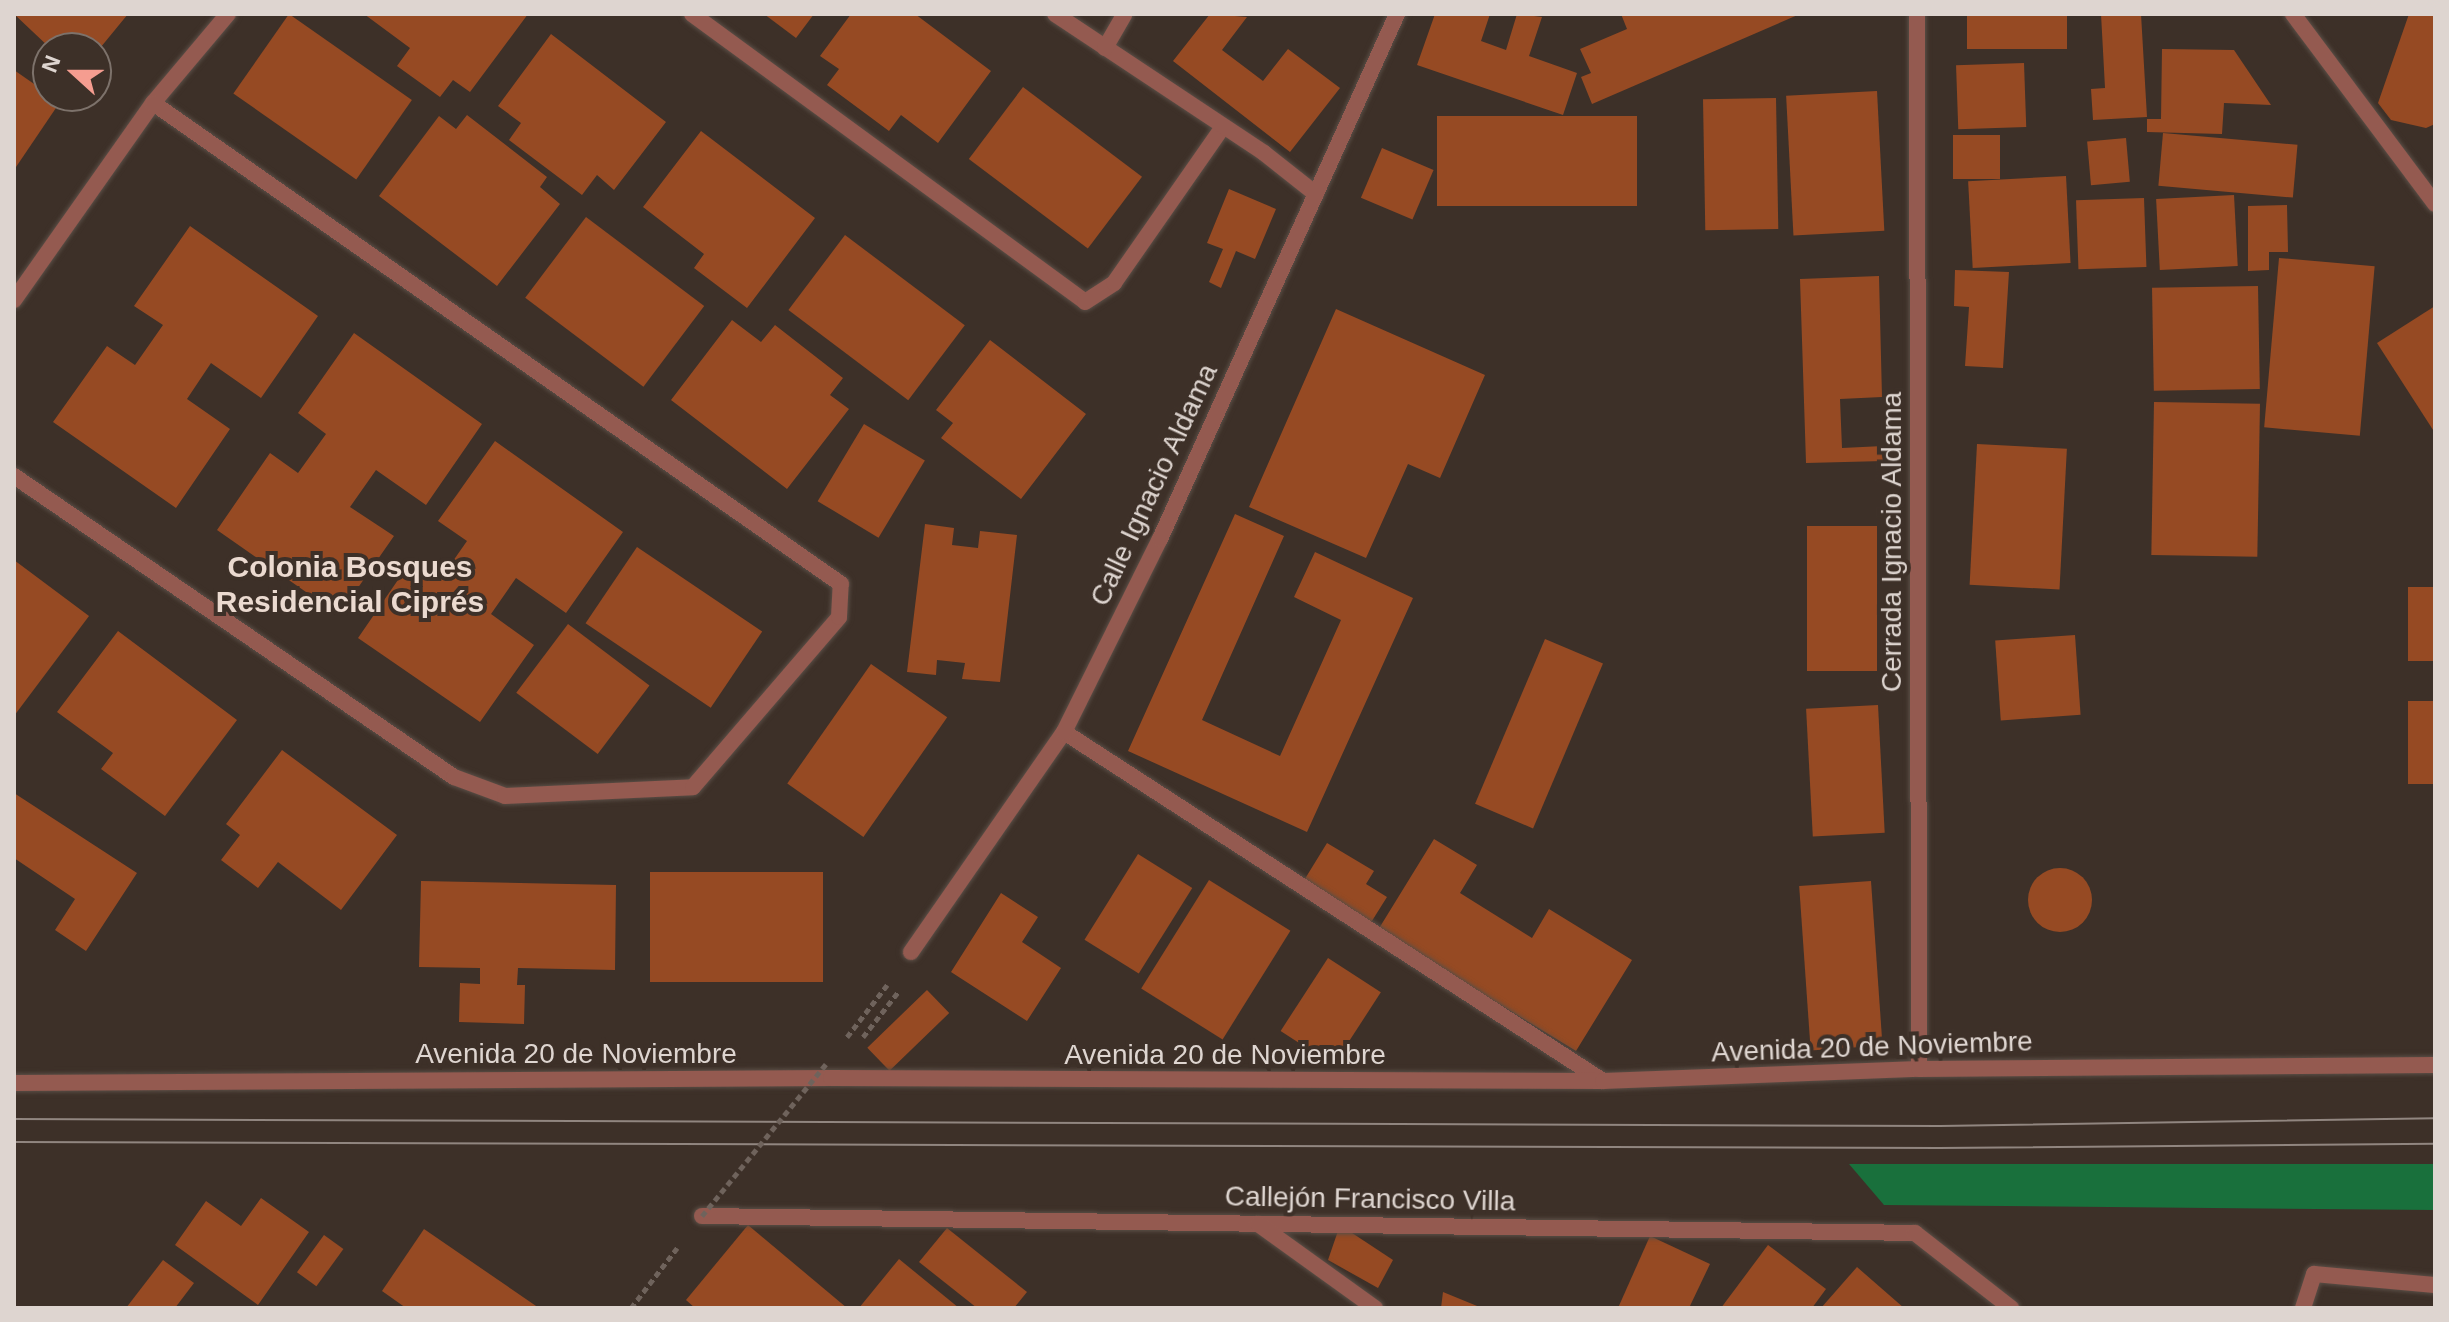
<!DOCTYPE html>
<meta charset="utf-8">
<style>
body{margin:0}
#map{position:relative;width:2449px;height:1322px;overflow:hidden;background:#3d3028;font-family:Helvetica,sans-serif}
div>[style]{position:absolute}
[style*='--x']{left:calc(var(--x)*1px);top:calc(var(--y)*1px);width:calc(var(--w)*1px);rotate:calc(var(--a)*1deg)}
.forest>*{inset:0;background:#19703c}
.building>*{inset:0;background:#964a23;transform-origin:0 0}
.round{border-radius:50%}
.path>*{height:5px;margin-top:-2.5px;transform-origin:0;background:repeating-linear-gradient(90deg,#6f635c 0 6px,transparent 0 10px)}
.roads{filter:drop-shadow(0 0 2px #5a4e46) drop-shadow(0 0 2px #5a4e46)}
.service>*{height:16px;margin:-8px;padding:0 8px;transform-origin:8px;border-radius:8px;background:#945a50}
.minor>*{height:16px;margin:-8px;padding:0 8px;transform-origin:8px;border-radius:8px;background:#945a50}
.tram>*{height:2px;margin:-1px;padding:0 1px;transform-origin:1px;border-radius:1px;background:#918680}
.path-bridge>*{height:5px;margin-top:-2.5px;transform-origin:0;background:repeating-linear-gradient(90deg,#6f635c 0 6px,transparent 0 10px)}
span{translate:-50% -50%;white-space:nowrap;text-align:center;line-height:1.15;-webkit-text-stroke:8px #3d3028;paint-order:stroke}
.street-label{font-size:28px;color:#ded5d0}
.neighbourhood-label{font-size:30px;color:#ebdad0;font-weight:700}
.frame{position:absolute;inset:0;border:16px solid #ded5d0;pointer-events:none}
.north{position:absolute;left:32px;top:32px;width:80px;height:80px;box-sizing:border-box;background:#3d3028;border:2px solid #7d726b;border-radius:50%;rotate:291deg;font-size:22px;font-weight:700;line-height:32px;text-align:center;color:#ded5d0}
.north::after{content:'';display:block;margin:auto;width:28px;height:36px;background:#f59d90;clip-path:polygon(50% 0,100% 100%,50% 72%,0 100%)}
</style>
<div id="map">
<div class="forest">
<div style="clip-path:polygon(1849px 1164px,2435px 1164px,2435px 1210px,1884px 1205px)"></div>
</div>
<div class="building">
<div style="clip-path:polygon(14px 14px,128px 14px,96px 53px,96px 48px,50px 48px)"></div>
<div style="left:289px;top:14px;width:150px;height:97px;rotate:35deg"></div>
<div style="clip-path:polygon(364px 14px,528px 14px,470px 92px,453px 80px,440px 97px,397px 66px,410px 48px)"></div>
<div style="clip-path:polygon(764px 14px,814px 14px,796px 38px)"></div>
<div style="clip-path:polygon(851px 14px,915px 14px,991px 71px,938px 143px,901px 115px,889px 131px,827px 85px,839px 69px,820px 56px)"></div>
<div style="clip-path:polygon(1210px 14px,1247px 17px,1222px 50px,1263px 81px,1288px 49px,1340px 88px,1290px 152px,1173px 61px)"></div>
<div style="clip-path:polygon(1435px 14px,1490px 14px,1481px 41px,1506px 50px,1517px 14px,1542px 17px,1529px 56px,1577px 73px,1563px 115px,1417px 65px)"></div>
<div style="clip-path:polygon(1621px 14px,1800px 14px,1592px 104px,1581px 77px,1591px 73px,1580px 49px,1627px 29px)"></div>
<div style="left:1967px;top:14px;width:100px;height:35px"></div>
<div style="clip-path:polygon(2101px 14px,2141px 14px,2147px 117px,2093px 120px,2091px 89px,2105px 88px)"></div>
<div style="clip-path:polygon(2409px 14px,2435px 14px,2435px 124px,2426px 128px,2391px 120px,2378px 103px)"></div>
<div style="clip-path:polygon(551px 34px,666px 122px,614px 190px,597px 175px,582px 195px,509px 140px,521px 123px,498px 106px)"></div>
<div style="clip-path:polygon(2162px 49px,2234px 50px,2271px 105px,2224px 103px,2222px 134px,2147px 132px,2147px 119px,2161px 119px)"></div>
<div style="left:2024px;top:63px;width:64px;height:68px;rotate:88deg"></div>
<div style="clip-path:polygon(14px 70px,60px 102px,14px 170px)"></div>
<div style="left:1023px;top:87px;width:149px;height:90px;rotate:37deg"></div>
<div style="left:1877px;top:91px;width:140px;height:91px;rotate:87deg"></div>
<div style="left:1776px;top:98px;width:131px;height:73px;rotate:89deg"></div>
<div style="clip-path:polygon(467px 115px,547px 177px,540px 187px,560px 204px,497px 286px,379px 196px,439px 116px,456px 129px)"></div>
<div style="left:1637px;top:116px;width:90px;height:200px;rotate:90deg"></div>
<div style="clip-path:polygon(701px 131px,815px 218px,747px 308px,694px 268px,704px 254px,643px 207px)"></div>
<div style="left:2163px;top:133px;width:135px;height:53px;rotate:5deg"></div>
<div style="left:1953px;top:135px;width:47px;height:44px"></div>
<div style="left:2126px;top:138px;width:44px;height:39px;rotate:85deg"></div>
<div style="left:1382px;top:148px;width:56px;height:54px;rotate:23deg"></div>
<div style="left:2066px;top:176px;width:87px;height:98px;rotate:87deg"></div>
<div style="clip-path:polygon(1229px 189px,1276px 209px,1255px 259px,1236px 251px,1221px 288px,1209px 282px,1223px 249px,1207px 243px)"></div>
<div style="left:2234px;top:195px;width:71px;height:78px;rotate:87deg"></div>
<div style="left:2144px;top:198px;width:69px;height:68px;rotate:88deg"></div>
<div style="clip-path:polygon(2287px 205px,2288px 252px,2269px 252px,2269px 270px,2248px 271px,2248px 206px)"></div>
<div style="left:586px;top:217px;width:148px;height:101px;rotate:37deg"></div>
<div style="clip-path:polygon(190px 226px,318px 316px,261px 398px,211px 363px,187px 399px,230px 429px,176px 508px,53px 422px,107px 346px,135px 365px,163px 325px,134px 306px)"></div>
<div style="left:845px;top:235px;width:150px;height:94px;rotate:37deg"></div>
<div style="left:2279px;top:258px;width:96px;height:170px;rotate:5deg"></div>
<div style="clip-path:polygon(1955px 270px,2009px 272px,2003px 368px,1965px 366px,1969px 307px,1954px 306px)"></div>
<div style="clip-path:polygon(1879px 276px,1882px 397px,1840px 399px,1842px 448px,1883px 446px,1884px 461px,1806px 463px,1800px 279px)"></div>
<div style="left:2258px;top:286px;width:103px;height:106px;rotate:89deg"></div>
<div style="clip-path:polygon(2435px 306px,2435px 433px,2377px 343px)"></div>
<div style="clip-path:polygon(1336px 309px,1485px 375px,1440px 478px,1408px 464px,1366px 558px,1249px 507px)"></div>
<div style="clip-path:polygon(732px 320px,761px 342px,775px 325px,843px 378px,830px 395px,849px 409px,787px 489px,671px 400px)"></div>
<div style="clip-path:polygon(354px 333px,482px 424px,426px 505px,376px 470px,350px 507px,394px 536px,339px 615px,217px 530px,270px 453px,298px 473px,326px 434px,298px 413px)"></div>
<div style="clip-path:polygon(990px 340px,1086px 414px,1021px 499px,941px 438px,953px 423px,936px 410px)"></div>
<div style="left:2154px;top:402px;width:106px;height:153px;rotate:1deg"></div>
<div style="left:864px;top:424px;width:71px;height:90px;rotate:31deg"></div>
<div style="clip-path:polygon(495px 441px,623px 532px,566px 613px,516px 578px,491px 614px,534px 645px,480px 722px,358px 638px,411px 561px,439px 581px,467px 541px,438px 521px)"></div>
<div style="left:1977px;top:444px;width:90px;height:141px;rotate:3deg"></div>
<div style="clip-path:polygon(1235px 514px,1284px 536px,1202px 720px,1280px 756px,1341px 620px,1294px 597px,1315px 552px,1413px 598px,1307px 832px,1128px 751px)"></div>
<div style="clip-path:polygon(925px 524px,954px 528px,952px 545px,978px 548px,980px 531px,1017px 535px,1000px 682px,962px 679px,965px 663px,937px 660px,936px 675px,907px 672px)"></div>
<div style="left:1807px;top:526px;width:70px;height:145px"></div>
<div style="left:637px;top:547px;width:151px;height:92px;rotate:34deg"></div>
<div style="clip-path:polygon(14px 560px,89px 616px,14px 716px)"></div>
<div style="left:2408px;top:587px;width:27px;height:74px"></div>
<div style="left:568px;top:624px;width:102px;height:86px;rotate:37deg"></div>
<div style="clip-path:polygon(118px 631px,237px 720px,165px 816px,101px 769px,113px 753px,57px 712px)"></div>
<div style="left:2075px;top:635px;width:80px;height:80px;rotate:86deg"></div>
<div style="left:1545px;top:639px;width:63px;height:179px;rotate:23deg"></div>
<div style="left:871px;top:664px;width:93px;height:146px;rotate:35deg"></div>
<div style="left:2408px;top:701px;width:27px;height:83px"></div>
<div style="left:1878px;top:705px;width:128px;height:72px;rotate:87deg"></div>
<div style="clip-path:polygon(282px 750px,397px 835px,341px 910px,278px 862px,258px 888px,221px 860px,240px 835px,226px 824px)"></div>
<div style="clip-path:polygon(14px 793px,137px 873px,86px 951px,55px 930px,75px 899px,14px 858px)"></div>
<div style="clip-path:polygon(1434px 839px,1477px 865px,1460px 893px,1532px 938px,1549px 909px,1632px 960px,1576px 1051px,1378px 930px)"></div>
<div style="clip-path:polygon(1327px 843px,1374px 871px,1366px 884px,1387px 897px,1370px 924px,1303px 882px)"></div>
<div style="left:1138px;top:854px;width:64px;height:101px;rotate:32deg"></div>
<div class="round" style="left:2028px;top:868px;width:64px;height:64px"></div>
<div style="left:650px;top:872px;width:173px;height:110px"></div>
<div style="left:1209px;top:880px;width:96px;height:128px;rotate:32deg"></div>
<div style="clip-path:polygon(421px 881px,616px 885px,615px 970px,518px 968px,517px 985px,525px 985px,524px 1024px,459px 1022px,460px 983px,480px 984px,480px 968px,419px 967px)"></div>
<div style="left:1871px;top:881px;width:165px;height:72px;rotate:86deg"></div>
<div style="clip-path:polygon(1001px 893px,1038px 917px,1022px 942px,1061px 968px,1027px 1021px,951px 972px)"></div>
<div style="left:1328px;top:958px;width:63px;height:87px;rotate:33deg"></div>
<div style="left:927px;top:990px;width:32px;height:83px;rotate:46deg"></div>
<div style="clip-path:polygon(261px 1198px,309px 1232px,258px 1305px,175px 1245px,206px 1201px,241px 1226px)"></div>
<div style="clip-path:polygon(748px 1225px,847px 1308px,695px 1308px,686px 1300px)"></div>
<div style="clip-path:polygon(1340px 1225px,1393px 1260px,1378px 1288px,1328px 1260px)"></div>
<div style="clip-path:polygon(947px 1228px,1027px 1292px,1014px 1308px,977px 1308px,919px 1262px)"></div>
<div style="clip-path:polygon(424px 1229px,539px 1308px,406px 1308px,382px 1291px)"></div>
<div style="left:324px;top:1235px;width:24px;height:46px;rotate:36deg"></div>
<div style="clip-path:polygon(1650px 1236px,1710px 1264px,1689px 1308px,1618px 1308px)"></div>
<div style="clip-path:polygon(1768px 1245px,1826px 1289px,1812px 1308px,1721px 1308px)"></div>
<div style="clip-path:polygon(899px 1259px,959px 1308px,859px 1308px)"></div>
<div style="clip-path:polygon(163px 1260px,194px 1283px,175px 1308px,126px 1308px)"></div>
<div style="clip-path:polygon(1857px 1267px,1904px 1308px,1821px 1308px)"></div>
<div style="clip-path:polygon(1443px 1292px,1482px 1308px,1441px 1308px)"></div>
</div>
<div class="path">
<div style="--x:847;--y:1037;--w:66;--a:-52.4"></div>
<div style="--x:863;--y:1037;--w:58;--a:-52"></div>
<div style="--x:631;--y:1308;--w:76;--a:-52.5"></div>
</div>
<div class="roads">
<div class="service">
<div style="--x:2303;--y:1308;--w:36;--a:-72"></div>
<div style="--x:2314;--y:1274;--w:121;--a:5.2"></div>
</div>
<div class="minor">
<div style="--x:692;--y:14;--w:487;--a:36.2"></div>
<div style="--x:1085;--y:302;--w:35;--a:-33"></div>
<div style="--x:1114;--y:283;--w:189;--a:-55.1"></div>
<div style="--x:1055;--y:14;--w:251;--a:33.6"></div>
<div style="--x:1264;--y:153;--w:66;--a:38.3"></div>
<div style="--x:1917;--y:14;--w:1055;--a:89.89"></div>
<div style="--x:2293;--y:14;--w:237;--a:53.2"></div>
<div style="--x:1105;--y:48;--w:39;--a:-60"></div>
<div style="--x:14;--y:300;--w:241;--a:-54.8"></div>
<div style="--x:153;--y:103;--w:116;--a:-49.9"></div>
<div style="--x:14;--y:476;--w:533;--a:34.38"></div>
<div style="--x:454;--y:777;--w:54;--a:20.4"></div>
<div style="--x:505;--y:796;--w:188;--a:-2.7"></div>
<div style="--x:693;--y:787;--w:224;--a:-49.3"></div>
<div style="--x:839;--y:617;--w:33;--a:-87"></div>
<div style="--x:841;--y:584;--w:839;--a:-145.04"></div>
<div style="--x:1064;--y:732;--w:642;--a:32.92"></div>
<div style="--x:911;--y:952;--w:268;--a:-55.2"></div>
<div style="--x:1064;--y:732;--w:216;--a:-63.6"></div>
<div style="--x:1160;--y:539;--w:576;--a:-65.7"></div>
<div style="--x:14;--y:1083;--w:817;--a:-0.35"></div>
<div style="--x:831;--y:1078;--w:772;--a:0.22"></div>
<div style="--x:1603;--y:1081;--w:316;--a:-2.2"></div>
<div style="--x:1919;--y:1069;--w:516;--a:-0.44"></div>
<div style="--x:702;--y:1216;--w:1213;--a:0.8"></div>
<div style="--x:1915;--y:1233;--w:122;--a:38"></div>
<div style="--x:1258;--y:1224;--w:144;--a:35.7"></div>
</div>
</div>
<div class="tram">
<div style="--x:14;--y:1119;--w:1926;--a:0.21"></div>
<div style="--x:1940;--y:1126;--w:495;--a:-0.9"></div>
<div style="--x:14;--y:1142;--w:1925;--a:0.18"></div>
<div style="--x:1939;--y:1148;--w:496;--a:-0.5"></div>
</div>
<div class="path-bridge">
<div style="--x:702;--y:1216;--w:196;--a:-50.8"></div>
</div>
<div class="street-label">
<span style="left:1154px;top:485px;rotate:-65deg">Calle Ignacio Aldama</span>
<span style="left:1892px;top:542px;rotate:-90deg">Cerrada Ignacio Aldama</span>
<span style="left:1872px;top:1047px;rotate:-2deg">Avenida 20 de Noviembre</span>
<span style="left:576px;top:1054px">Avenida 20 de Noviembre</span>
<span style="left:1225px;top:1055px">Avenida 20 de Noviembre</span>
<span style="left:1370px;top:1199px;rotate:1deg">Callejón Francisco Villa</span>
</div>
<div class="neighbourhood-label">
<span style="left:350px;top:584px">Colonia Bosques<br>Residencial Ciprés</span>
</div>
<div class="frame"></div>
<div class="north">N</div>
</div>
